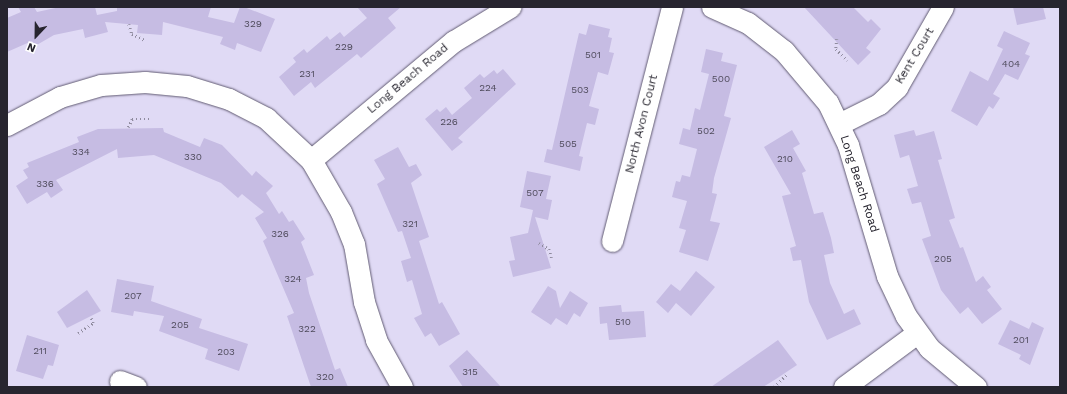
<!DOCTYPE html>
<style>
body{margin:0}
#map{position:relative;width:1067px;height:394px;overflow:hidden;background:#e0daf5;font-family:"Work Sans",sans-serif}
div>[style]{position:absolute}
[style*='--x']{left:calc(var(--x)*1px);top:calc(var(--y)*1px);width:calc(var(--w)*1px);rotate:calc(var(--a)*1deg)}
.building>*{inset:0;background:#c6bce3}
.path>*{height:2.5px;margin-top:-1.25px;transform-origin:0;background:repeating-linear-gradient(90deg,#908c9f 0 1px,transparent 0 4px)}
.roads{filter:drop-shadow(0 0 1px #615b72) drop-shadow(0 0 1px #615b72)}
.minor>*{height:21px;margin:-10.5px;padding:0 10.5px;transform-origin:10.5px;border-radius:10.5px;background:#fff}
span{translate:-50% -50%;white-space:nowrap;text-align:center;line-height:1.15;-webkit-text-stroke:4px #fff;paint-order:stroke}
.number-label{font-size:10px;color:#4f4b5c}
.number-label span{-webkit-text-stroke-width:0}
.street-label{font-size:12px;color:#27252f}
.frame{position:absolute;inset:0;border:8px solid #27252f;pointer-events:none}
.north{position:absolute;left:16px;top:16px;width:40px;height:40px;-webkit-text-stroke:3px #fff;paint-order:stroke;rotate:202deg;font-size:11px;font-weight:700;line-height:16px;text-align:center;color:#27252f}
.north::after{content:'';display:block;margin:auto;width:14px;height:18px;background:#27252f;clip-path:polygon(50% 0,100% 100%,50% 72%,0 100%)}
</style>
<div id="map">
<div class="building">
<div style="clip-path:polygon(18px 7px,34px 7px,37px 12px,60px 7px,95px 7px,97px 15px,117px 11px,117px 7px,211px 7px,208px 17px,234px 23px,240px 7px,244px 7px,275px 19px,261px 52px,237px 43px,235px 50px,220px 44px,223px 37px,163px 22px,162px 35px,137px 33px,138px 25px,105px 22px,108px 32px,85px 38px,83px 29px,54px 35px,35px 46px,32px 41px,7px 52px,7px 18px,21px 12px)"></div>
<div style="clip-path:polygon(357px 7px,401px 7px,388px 18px,396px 28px,361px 58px,357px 54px,315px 88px,311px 82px,294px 96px,279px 77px,296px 62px,293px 58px,304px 49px,307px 53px,327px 36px,330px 40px,340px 32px,344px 37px,367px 18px)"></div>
<div style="clip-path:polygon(804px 7px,853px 7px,868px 22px,871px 19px,881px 29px,866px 48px,871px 52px,858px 65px)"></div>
<div style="clip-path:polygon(1013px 7px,1043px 7px,1046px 19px,1017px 25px)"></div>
<div style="clip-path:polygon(589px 24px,610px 29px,608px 37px,612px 38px,609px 52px,614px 53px,608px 75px,598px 72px,589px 106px,599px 109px,595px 125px,587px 123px,579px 156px,583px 157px,580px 171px,544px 162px,547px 149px,552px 150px,579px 33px,586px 35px)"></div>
<div style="clip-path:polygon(1004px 31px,1030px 43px,1025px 54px,1030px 56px,1018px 80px,1005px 74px,993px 94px,1000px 98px,993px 109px,989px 106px,977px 126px,951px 111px,970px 71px,988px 81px,1003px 49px,997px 46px)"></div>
<div style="clip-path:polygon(706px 49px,723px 53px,721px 61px,737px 65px,724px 116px,731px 118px,714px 178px,712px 193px,717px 194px,710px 221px,720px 223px,708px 261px,679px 252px,686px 230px,679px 228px,687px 201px,672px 197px,676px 181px,680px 182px,682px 175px,690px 177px,697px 149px,679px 144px,683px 128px,690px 130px,695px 108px,700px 110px,709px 74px,701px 72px)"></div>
<div style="clip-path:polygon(503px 69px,516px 84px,458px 138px,463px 142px,452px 151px,425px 119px,437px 109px,440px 112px,446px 107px,452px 115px,472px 98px,464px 88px,480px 74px,484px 78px,494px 70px,497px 74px)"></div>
<div style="clip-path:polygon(163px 128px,164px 132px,200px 147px,204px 138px,222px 145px,252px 176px,256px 171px,273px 186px,266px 193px,279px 214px,282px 211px,289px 222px,293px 220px,305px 239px,301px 242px,314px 275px,306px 278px,309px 293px,335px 370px,340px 368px,348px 387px,311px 387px,287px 316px,294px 313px,263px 241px,267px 238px,255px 218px,264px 212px,242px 194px,238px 198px,221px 183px,154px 155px,118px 158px,117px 149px,56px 180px,63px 190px,51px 198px,47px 192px,27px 204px,16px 186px,28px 178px,23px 170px,29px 167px,27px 163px,79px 142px,77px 137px,98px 129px)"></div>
<div style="clip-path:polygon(792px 130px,800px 144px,793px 148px,806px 171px,802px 173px,814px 214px,823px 212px,831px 238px,834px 253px,824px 255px,830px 283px,844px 314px,854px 309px,861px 324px,827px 340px,809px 302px,801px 260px,793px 261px,790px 248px,796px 246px,782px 196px,791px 194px,764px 147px)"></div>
<div style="clip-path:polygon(914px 130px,916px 136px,934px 131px,942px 159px,938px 160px,955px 218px,949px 220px,960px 248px,963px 247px,976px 282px,983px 276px,991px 287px,987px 290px,1002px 309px,982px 324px,968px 307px,960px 314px,941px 290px,922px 239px,931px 236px,921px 202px,912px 204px,907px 189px,918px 186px,909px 155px,900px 158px,894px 135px)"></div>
<div style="clip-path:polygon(398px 147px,409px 167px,416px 164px,422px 175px,411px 183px,429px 237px,419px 241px,439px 304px,442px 302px,460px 334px,439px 346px,431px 333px,425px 337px,414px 318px,422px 314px,412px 280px,407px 282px,401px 261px,411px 258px,402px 231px,398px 232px,377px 184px,385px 179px,374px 160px)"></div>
<div style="clip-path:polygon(527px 171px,551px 176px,546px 199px,552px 200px,548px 220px,535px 217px,551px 268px,513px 277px,509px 261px,515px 260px,510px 237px,528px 233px,533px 210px,520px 207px)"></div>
<div style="clip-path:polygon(696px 271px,715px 287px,691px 316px,676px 303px,668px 313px,656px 302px,671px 284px,680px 291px)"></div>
<div style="clip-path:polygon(117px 279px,154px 286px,151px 301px,202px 319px,199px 328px,248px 344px,239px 371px,205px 359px,208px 349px,159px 331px,164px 316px,134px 311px,133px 316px,111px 312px)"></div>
<div style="clip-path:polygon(548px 286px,556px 291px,560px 308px,570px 291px,588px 303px,580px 317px,574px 313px,567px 325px,556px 318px,551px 325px,531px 312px)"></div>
<div style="clip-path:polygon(87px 290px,101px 311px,67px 328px,57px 312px)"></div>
<div style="clip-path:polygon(621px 305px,622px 312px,644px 311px,646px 337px,609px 340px,607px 323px,600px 324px,599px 307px)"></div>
<div style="clip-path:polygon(1010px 320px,1029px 329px,1032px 322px,1044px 328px,1030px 365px,1019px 359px,1021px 355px,998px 344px)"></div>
<div style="clip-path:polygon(27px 335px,59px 345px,53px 366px,48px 365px,43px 379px,16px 371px)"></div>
<div style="clip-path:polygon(778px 340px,797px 365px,776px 379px,763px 387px,711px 387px)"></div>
<div style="clip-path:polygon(467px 350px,501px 387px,463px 387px,449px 366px)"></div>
</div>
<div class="path">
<div style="--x:129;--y:24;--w:10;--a:73"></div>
<div style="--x:132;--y:34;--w:14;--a:25"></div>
<div style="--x:837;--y:39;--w:10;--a:96"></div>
<div style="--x:836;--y:49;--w:16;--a:45"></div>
<div style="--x:128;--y:127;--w:9;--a:-63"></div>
<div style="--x:132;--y:119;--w:17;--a:0"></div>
<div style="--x:539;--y:243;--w:12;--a:31"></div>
<div style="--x:549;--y:249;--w:9;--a:72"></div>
<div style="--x:78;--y:333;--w:18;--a:-34"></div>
<div style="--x:93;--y:323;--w:5;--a:-112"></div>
<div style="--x:774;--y:387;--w:17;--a:-45"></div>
</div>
<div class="roads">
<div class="minor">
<div style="--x:712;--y:7;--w:39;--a:24"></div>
<div style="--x:748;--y:23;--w:46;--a:37.9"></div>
<div style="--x:784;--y:51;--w:68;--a:49.8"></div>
<div style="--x:828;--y:103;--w:47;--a:64.5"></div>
<div style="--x:848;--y:145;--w:137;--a:73.4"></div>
<div style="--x:887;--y:276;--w:44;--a:64.6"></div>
<div style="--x:906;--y:316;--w:39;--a:54"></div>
<div style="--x:929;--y:348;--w:61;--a:39.7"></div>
<div style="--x:839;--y:124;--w:45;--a:-26.6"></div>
<div style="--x:879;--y:104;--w:25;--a:-43"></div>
<div style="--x:897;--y:87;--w:92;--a:-60.1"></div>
<div style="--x:7;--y:125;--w:60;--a:-27.8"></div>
<div style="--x:60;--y:97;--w:43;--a:-16.3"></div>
<div style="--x:101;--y:85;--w:44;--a:-3.9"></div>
<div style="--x:145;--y:82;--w:42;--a:5.4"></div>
<div style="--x:187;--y:86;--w:44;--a:17.2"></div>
<div style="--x:229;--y:99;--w:42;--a:27.2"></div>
<div style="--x:266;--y:118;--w:62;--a:43"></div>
<div style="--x:311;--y:160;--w:60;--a:60"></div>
<div style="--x:341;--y:212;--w:35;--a:68"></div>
<div style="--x:354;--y:244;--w:59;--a:80.2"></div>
<div style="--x:364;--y:302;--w:40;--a:72"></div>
<div style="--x:376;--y:340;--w:54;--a:61"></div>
<div style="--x:311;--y:160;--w:186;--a:-39.8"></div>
<div style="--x:454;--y:41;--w:66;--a:-31.3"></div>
<div style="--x:612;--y:241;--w:242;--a:-75.6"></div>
<div style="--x:120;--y:381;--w:17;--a:21"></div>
<div style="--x:844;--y:387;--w:91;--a:-36.5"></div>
</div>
</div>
<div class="number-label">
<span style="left:253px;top:24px">329</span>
<span style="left:344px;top:47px">229</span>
<span style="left:593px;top:55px">501</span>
<span style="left:1011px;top:64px">404</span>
<span style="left:307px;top:74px">231</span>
<span style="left:721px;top:79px">500</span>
<span style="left:488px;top:88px">224</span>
<span style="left:580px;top:90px">503</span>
<span style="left:449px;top:122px">226</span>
<span style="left:706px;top:131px">502</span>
<span style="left:568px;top:144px">505</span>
<span style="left:81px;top:152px">334</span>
<span style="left:193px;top:157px">330</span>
<span style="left:785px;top:159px">210</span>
<span style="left:45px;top:184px">336</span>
<span style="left:535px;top:193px">507</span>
<span style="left:410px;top:224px">321</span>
<span style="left:280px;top:234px">326</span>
<span style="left:943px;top:259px">205</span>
<span style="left:293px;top:279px">324</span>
<span style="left:133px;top:296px">207</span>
<span style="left:623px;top:322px">510</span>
<span style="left:180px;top:325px">205</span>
<span style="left:307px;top:329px">322</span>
<span style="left:1021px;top:340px">201</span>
<span style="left:40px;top:351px">211</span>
<span style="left:226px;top:352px">203</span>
<span style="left:470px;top:372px">315</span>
<span style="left:325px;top:377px">320</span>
</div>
<div class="street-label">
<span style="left:915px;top:56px;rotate:-59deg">Kent Court</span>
<span style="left:408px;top:79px;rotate:-40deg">Long Beach Road</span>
<span style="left:642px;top:124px;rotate:-76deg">North Avon Court</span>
<span style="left:859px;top:184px;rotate:72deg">Long Beach Road</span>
</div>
<div class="frame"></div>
<div class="north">N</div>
</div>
